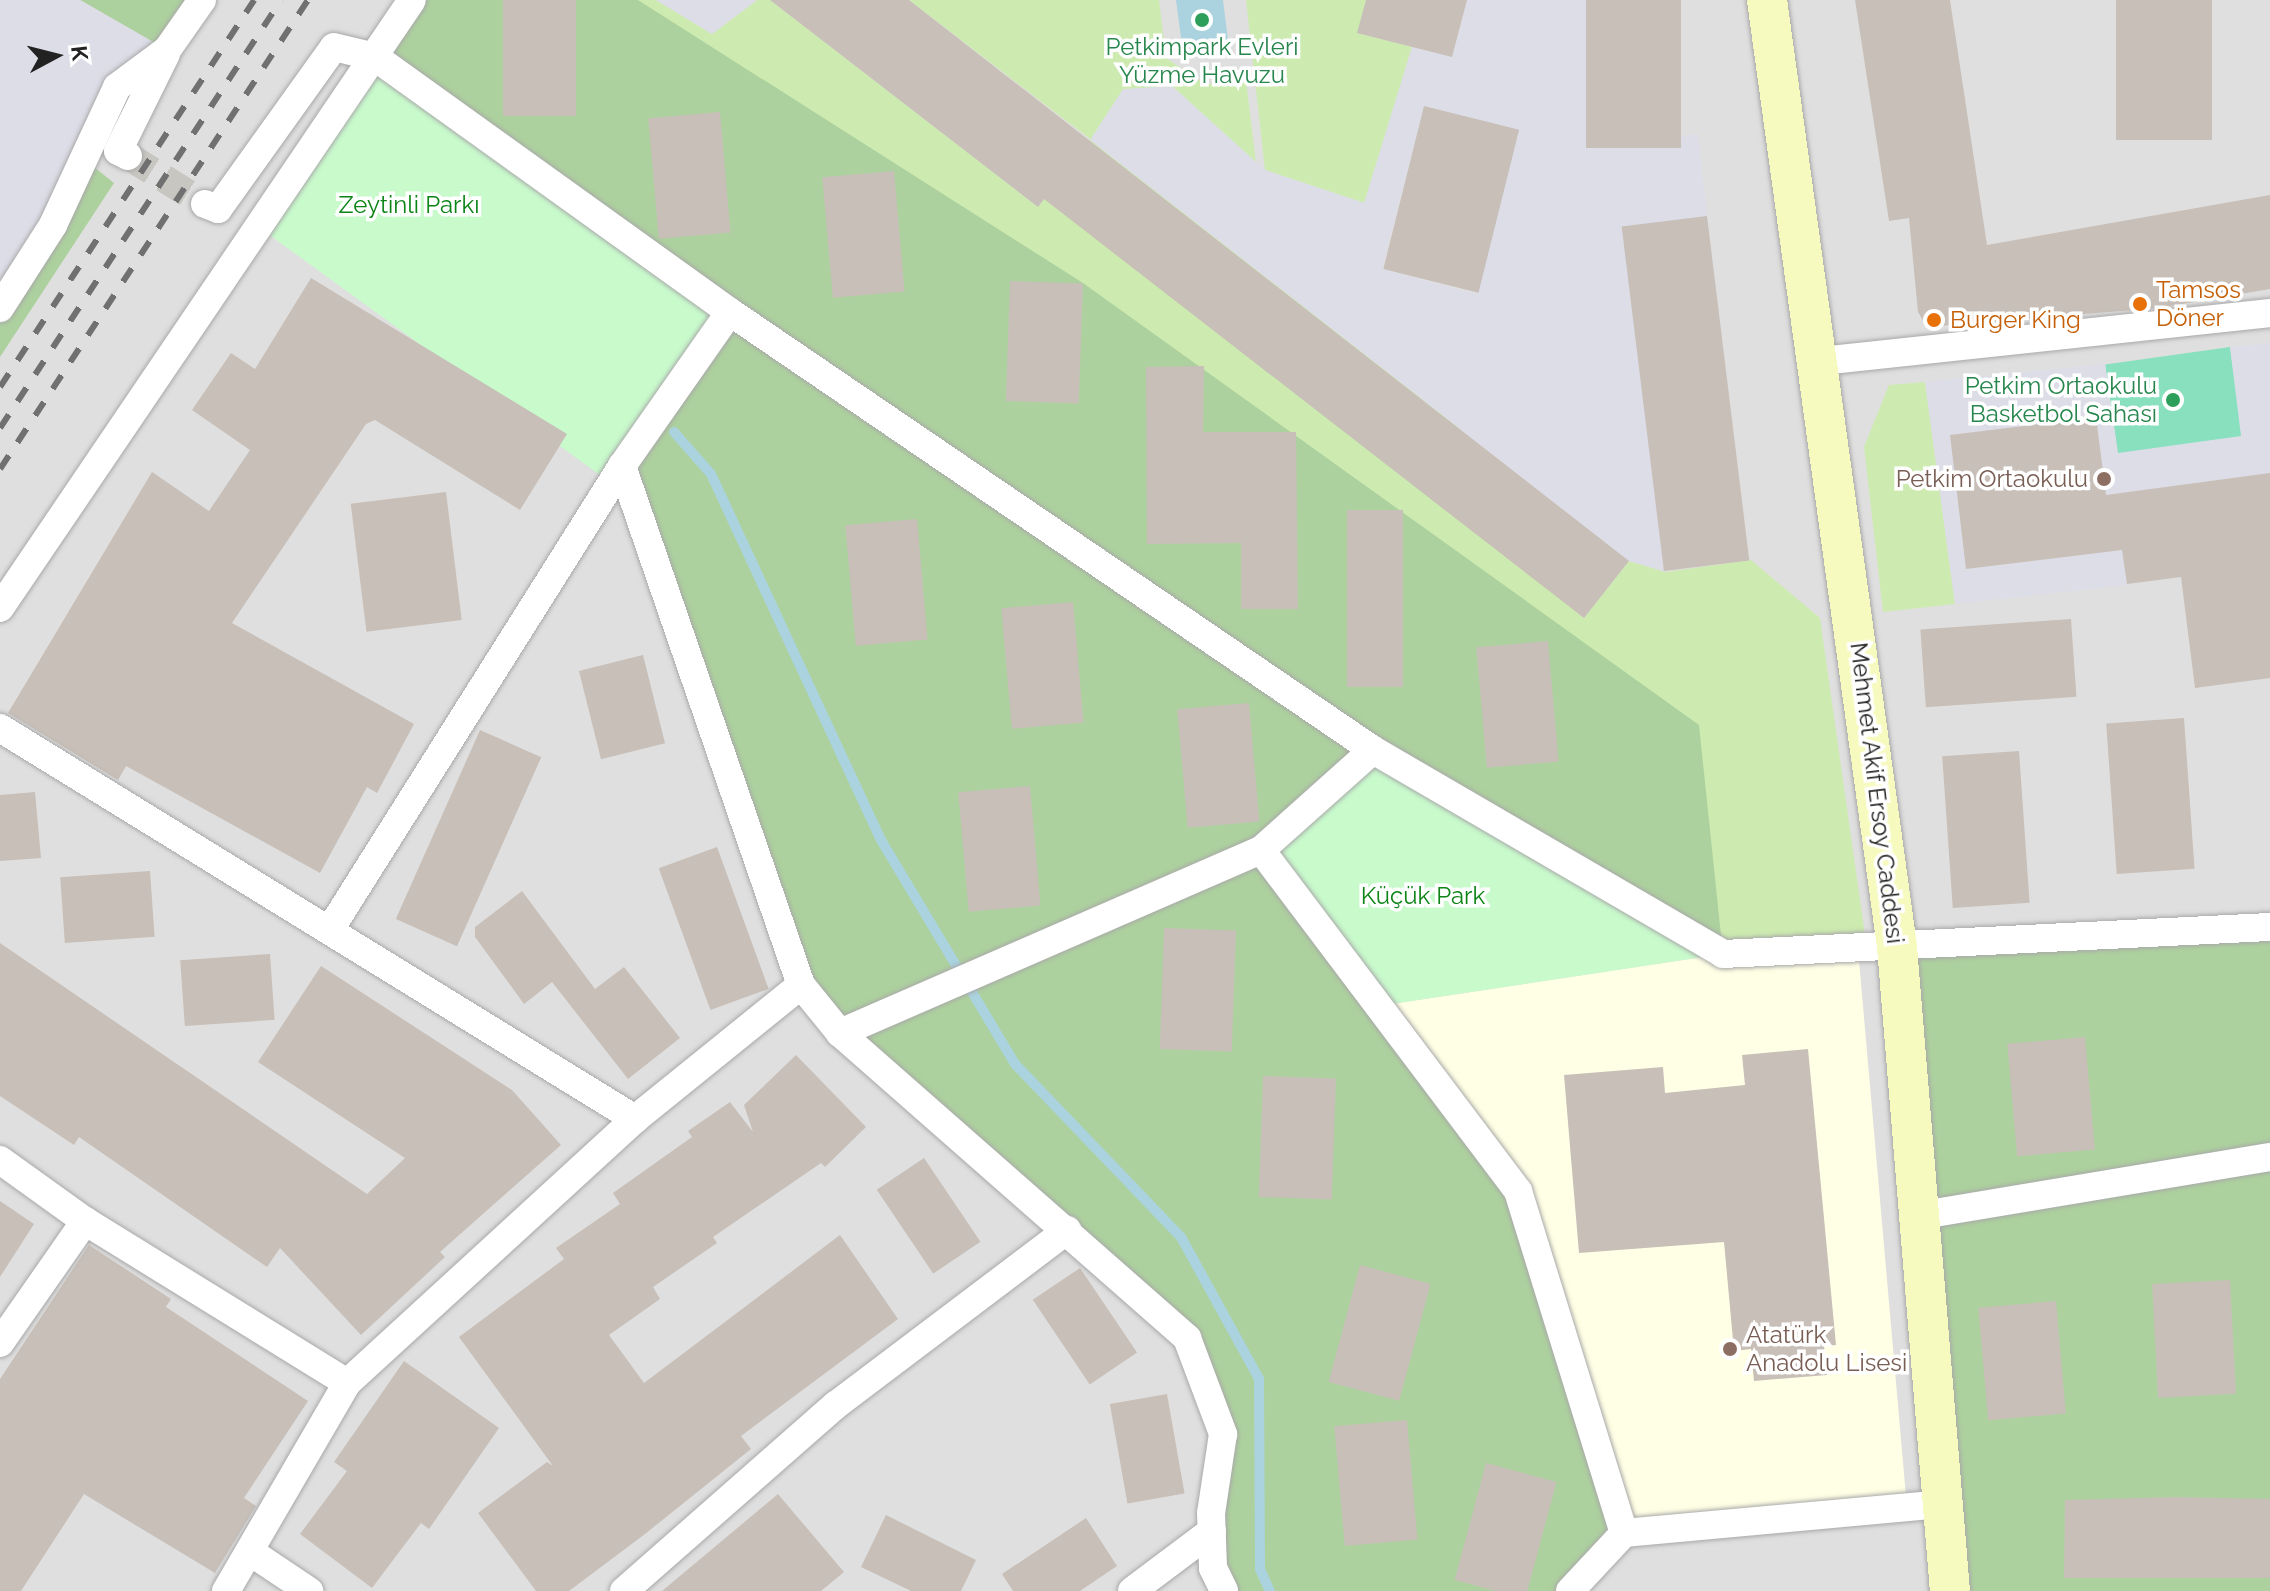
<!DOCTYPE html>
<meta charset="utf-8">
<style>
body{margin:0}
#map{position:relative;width:2270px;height:1591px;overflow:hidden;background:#f2efe9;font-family:Raleway,sans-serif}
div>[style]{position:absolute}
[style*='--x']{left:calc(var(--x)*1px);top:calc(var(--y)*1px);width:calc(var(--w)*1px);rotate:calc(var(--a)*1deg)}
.residential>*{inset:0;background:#e0dfdf;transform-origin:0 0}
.education>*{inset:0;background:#ffffe5}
.grass>*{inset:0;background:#cdebb0}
.forest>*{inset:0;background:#add19e}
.park>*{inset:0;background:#c8facc;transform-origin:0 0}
.pitch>*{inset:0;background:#88e0be;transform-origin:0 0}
.plaza>*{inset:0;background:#dddde8}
.water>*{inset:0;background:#aad3df}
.stream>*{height:10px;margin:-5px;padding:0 5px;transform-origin:5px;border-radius:5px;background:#aad3df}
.building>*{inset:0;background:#c7bfb8;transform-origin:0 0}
.street-tunnel>*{height:28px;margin-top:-14px;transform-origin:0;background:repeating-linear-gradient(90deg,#c8c6c1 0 28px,transparent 0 42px)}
.roads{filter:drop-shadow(0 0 2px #a9a9a9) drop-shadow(0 0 2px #a9a9a9)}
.street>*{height:28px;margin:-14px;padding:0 14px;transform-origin:14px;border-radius:14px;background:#fff}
.secondary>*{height:40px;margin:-20px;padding:0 20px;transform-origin:20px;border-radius:20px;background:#f7fabf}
.rail>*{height:6px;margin-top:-3px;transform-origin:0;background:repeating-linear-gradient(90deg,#707070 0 16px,transparent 0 32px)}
.dots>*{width:22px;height:22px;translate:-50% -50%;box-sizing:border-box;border:4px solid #fff;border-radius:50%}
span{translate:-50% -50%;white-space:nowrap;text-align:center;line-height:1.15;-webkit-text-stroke:7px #fff;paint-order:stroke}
.leisure-label{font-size:24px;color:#27864d}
.right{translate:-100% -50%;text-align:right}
.park-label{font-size:24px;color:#0c8416}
.food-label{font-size:24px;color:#c56008}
.left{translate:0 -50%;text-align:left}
.education-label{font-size:24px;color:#785e54}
.street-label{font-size:24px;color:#222}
.north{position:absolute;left:16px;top:16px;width:80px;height:80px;-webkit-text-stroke:6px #fff;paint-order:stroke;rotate:83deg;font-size:22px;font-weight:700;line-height:32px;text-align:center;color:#222}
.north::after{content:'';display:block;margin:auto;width:28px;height:36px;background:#222;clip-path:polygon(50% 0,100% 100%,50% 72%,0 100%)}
</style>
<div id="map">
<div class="residential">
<div style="left:0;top:0;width:2270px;height:1591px"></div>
</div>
<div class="education">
<div style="clip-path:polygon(1858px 949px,1907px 1508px,1624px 1533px,1378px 1006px,1723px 954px)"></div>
</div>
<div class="grass">
<div style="clip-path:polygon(638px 0,656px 0,712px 34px,757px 0,770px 0,1038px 207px,1090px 139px,909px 0,1159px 0,1166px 58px,1205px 84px,1246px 80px,1256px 163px,1172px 86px,1437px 411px,1459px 425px,1414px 483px,1584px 618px,1629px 561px,1666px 572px,1751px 560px,1820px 618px,1867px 949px,1723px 954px)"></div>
<div style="clip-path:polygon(1246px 0,1366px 0,1358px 33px,1412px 47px,1365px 203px,1265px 170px)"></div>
<div style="clip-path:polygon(1925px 382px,1955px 604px,1883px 612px,1864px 447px,1889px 385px)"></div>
</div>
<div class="forest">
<div style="clip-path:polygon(80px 0,202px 0,167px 50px)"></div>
<div style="clip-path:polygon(412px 0,638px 0,1083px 283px,1699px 725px,1723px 954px,1261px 850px,1518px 1191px,1624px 1533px,1570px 1591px,1224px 1591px,1223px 1434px,1187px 1338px,801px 985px,622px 466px,375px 57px)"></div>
<div style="clip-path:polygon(84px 159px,114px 183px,0 357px,0 308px)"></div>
<div style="clip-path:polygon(2270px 927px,2270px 1591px,1950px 1591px,1897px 947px)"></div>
</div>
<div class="park">
<div style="left:375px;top:57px;width:437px;height:206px;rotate:36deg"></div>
<div style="clip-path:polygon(1373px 750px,1723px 954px,1378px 1006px,1261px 850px)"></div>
</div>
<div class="pitch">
<div style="left:2230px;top:347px;width:91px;height:126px;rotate:82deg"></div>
</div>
<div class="plaza">
<div style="clip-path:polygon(0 0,80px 0,167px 50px,84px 159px,0 308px)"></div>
<div style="clip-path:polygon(656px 0,757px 0,712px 34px)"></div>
<div style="clip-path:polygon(evenodd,1467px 0,1586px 0,1607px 146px,1698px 134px,1707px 216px,1622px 228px,1666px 572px,1629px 561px,1090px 140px,1123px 89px,1172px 86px,1265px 170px,1364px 203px,1412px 47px,1452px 57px,1467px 0,1424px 106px,1518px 130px,1477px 294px,1382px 269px,1424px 106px)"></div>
<div style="clip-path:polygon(evenodd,2270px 343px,2270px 473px,2115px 494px,2127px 585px,1955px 604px,1925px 382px,2105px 364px,2118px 453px,2241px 436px,2230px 347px,2270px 343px,2096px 417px,2113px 551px,1966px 569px,1950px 435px,2096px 417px)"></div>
</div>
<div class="water">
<div style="clip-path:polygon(1176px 0,1223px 0,1228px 40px,1182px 45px)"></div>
</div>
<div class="stream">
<div style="--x:674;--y:432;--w:56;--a:48.6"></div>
<div style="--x:711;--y:474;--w:404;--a:65.1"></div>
<div style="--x:881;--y:840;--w:261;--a:59.1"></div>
<div style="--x:1015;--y:1064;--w:240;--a:46.2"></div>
<div style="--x:1181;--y:1237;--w:162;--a:61.2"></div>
<div style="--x:1259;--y:1379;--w:190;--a:89.7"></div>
<div style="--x:1260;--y:1569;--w:24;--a:66"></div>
</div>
<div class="building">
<div style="left:503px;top:0;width:73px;height:116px"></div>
<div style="clip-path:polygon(770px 0,909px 0,1629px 561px,1584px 618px,1044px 199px,1038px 207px)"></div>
<div style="clip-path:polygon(1366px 0,1467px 0,1452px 57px,1357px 33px)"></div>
<div style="left:1586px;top:0;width:95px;height:148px"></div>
<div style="clip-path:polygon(1855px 0,1950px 0,1987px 245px,2270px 195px,2270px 289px,2158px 308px,1927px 327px,1918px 312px,1909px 218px,1889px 221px)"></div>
<div style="left:2116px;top:0;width:96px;height:140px"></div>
<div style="left:1424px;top:106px;width:98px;height:168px;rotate:14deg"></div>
<div style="left:720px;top:112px;width:121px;height:72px;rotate:85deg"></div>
<div style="left:894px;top:171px;width:121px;height:72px;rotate:85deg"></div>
<div style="left:1707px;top:216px;width:347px;height:86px;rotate:83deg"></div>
<div style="clip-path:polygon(311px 278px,567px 434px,520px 510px,375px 420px,366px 424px,232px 623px,414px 724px,377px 793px,367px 787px,320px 873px,126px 766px,118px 780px,8px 713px,152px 472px,209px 511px,250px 450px,192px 410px,231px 353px,255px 369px)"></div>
<div style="left:1010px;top:281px;width:73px;height:120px;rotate:2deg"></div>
<div style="clip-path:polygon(1204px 366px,1203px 432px,1296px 432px,1298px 609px,1241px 609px,1241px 543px,1147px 544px,1146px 367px)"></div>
<div style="clip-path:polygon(2096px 417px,2106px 495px,2270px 473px,2270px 678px,2195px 688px,2181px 577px,2127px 584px,2122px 550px,1966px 569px,1950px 435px)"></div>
<div style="left:446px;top:492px;width:129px;height:96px;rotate:83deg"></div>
<div style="left:1347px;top:510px;width:56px;height:177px"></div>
<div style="left:917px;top:519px;width:121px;height:72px;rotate:85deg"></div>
<div style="left:1073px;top:602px;width:121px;height:72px;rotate:85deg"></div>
<div style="left:2071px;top:619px;width:78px;height:151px;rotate:86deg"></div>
<div style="left:1548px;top:641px;width:121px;height:72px;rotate:85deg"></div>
<div style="left:643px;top:655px;width:91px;height:66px;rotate:76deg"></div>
<div style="left:1249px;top:703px;width:119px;height:72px;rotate:85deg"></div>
<div style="left:2184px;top:718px;width:151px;height:78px;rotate:86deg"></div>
<div style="left:480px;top:730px;width:67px;height:207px;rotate:24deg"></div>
<div style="left:2019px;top:751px;width:152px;height:77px;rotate:86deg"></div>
<div style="left:1030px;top:786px;width:120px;height:72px;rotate:85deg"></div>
<div style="clip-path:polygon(35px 792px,41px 858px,0 861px,0 795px)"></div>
<div style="left:717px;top:847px;width:151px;height:62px;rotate:70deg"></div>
<div style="left:150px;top:871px;width:66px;height:90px;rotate:86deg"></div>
<div style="clip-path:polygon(522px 891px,595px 989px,624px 967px,680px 1038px,628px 1079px,552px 982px,524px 1004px,475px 937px,475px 927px)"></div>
<div style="left:1164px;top:928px;width:72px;height:121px;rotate:2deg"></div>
<div style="clip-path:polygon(0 943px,367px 1194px,405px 1158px,258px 1062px,321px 966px,512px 1090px,561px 1145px,440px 1252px,445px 1257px,361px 1335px,280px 1248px,267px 1267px,79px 1137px,74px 1145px,0 1096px)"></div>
<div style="left:270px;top:954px;width:66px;height:90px;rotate:86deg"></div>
<div style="left:2085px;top:1037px;width:113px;height:78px;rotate:85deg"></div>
<div style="clip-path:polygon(1808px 1049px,1836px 1345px,1824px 1346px,1827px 1375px,1754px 1381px,1751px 1349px,1734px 1351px,1724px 1242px,1579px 1253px,1564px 1075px,1663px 1067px,1665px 1093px,1745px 1085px,1742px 1055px)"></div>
<div style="clip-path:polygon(796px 1055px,866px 1127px,825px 1167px,821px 1163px,713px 1237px,717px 1243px,653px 1287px,660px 1299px,609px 1335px,644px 1383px,840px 1235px,898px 1319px,741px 1436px,751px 1449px,645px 1534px,569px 1591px,536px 1591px,478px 1513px,547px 1462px,553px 1466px,459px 1337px,564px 1259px,556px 1248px,620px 1204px,613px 1193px,692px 1137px,688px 1131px,730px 1102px,753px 1132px,744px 1105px)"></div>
<div style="left:1263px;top:1076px;width:73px;height:121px;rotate:2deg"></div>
<div style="left:924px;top:1158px;width:101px;height:57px;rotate:56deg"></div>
<div style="clip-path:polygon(0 1201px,34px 1224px,0 1277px)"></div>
<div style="clip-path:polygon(89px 1245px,171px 1299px,166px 1307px,308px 1401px,244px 1498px,256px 1506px,215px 1573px,84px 1494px,21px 1591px,0 1591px,0 1379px)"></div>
<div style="left:1360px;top:1265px;width:73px;height:121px;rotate:15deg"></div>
<div style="left:1080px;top:1268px;width:102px;height:57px;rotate:56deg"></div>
<div style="left:2230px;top:1280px;width:114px;height:78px;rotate:87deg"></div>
<div style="left:2056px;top:1301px;width:113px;height:78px;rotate:85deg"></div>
<div style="clip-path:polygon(404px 1361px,499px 1428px,429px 1529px,421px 1523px,372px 1588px,300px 1534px,347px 1471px,334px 1462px)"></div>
<div style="left:1167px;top:1394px;width:101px;height:58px;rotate:80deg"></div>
<div style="left:1407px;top:1420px;width:120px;height:73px;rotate:85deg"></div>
<div style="left:1486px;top:1463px;width:73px;height:121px;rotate:15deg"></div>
<div style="clip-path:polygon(778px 1494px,844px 1572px,821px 1591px,662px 1591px)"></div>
<div style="clip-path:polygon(2176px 1497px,2270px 1499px,2270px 1578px,2064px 1578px,2065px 1500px)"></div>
<div style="clip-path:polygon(886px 1515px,976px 1560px,961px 1591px,911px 1591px,861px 1567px)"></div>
<div style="clip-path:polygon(1086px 1518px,1117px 1566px,1080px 1591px,1013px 1591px,1002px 1574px)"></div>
</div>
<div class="street-tunnel">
<div style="--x:128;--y:156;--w:91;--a:31.9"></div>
</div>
<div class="roads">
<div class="street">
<div style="--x:128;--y:156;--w:11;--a:-153"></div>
<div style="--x:118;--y:151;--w:108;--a:-63.7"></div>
<div style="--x:205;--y:204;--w:14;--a:21"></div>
<div style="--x:218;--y:209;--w:199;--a:-54.4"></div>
<div style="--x:334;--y:47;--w:42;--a:13.7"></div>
<div style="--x:375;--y:57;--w:437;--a:35.7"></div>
<div style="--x:730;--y:312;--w:778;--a:34.26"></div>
<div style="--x:1373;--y:750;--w:405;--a:30.2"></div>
<div style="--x:1723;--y:954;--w:548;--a:-2.83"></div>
<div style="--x:0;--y:308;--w:98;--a:-57.4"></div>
<div style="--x:53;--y:225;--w:152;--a:-65.1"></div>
<div style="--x:117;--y:87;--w:62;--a:-36.5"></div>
<div style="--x:167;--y:50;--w:61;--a:-55"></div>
<div style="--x:1821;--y:361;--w:452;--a:-6.1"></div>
<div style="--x:622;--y:466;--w:549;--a:70.97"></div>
<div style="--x:801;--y:985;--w:62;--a:50.9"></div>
<div style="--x:840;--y:1033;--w:462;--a:41.3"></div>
<div style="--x:1187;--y:1338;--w:103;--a:69.4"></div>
<div style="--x:1223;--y:1434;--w:80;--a:98.6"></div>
<div style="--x:1211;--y:1513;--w:55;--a:87.9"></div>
<div style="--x:1213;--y:1568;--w:25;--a:64"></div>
<div style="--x:0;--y:608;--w:734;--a:-55.88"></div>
<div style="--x:0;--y:728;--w:746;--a:31.62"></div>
<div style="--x:1261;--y:850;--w:427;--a:53"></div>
<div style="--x:1518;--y:1191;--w:358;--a:72.8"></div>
<div style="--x:331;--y:928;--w:546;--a:-57.79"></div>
<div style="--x:622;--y:466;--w:188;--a:-55"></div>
<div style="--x:840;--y:1033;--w:459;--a:-23.5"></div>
<div style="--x:1261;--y:850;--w:150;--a:-41.8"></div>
<div style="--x:0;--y:1160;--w:105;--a:35.7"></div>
<div style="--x:85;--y:1221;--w:308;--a:31.7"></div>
<div style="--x:1923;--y:1215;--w:352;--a:-9.5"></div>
<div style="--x:0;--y:1343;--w:149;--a:-55.1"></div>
<div style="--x:252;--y:1553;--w:69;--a:33.7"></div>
<div style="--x:226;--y:1591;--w:241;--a:-59.8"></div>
<div style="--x:347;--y:1383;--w:391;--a:-42.5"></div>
<div style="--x:635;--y:1119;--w:213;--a:-38.9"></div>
<div style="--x:624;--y:1591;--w:282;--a:-41.3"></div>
<div style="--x:836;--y:1405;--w:290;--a:-37.1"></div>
<div style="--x:1132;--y:1591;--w:100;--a:-36.9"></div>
<div style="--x:1570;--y:1591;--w:79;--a:-47"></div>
<div style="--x:1624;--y:1533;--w:321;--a:-5.2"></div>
</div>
<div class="secondary">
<div style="--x:1767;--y:0;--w:956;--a:82.18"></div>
<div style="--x:1897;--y:947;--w:646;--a:85.3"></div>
</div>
</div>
<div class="rail">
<div style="--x:0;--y:387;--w:463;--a:-56.7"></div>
<div style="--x:0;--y:428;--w:512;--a:-56.71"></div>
<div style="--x:0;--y:469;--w:561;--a:-56.71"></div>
</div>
<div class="dots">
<div style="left:1202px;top:20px;background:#2e9e5b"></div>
<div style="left:2140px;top:304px;background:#e8710a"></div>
<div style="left:1934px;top:320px;background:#e8710a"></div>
<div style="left:2173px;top:400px;background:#2e9e5b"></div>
<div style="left:2104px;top:479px;background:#8d6e63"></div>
<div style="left:1730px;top:1349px;background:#8d6e63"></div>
</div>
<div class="leisure-label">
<span style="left:1202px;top:61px">Petkimpark Evleri<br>Yüzme Havuzu</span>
<span class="right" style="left:2157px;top:400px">Petkim Ortaokulu<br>Basketbol Sahası</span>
</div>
<div class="park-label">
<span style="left:409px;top:205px">Zeytinli Parkı</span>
<span style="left:1423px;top:896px">Küçük Park</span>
</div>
<div class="food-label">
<span class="left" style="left:2156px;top:304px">Tamsos<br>Döner</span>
<span class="left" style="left:1950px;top:320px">Burger King</span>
</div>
<div class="education-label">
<span class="right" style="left:2088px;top:479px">Petkim Ortaokulu</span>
<span class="left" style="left:1746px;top:1349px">Atatürk<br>Anadolu Lisesi</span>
</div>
<div class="street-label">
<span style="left:1877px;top:793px;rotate:83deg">Mehmet Akif Ersoy Caddesi</span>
</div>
<div class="north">K</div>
</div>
